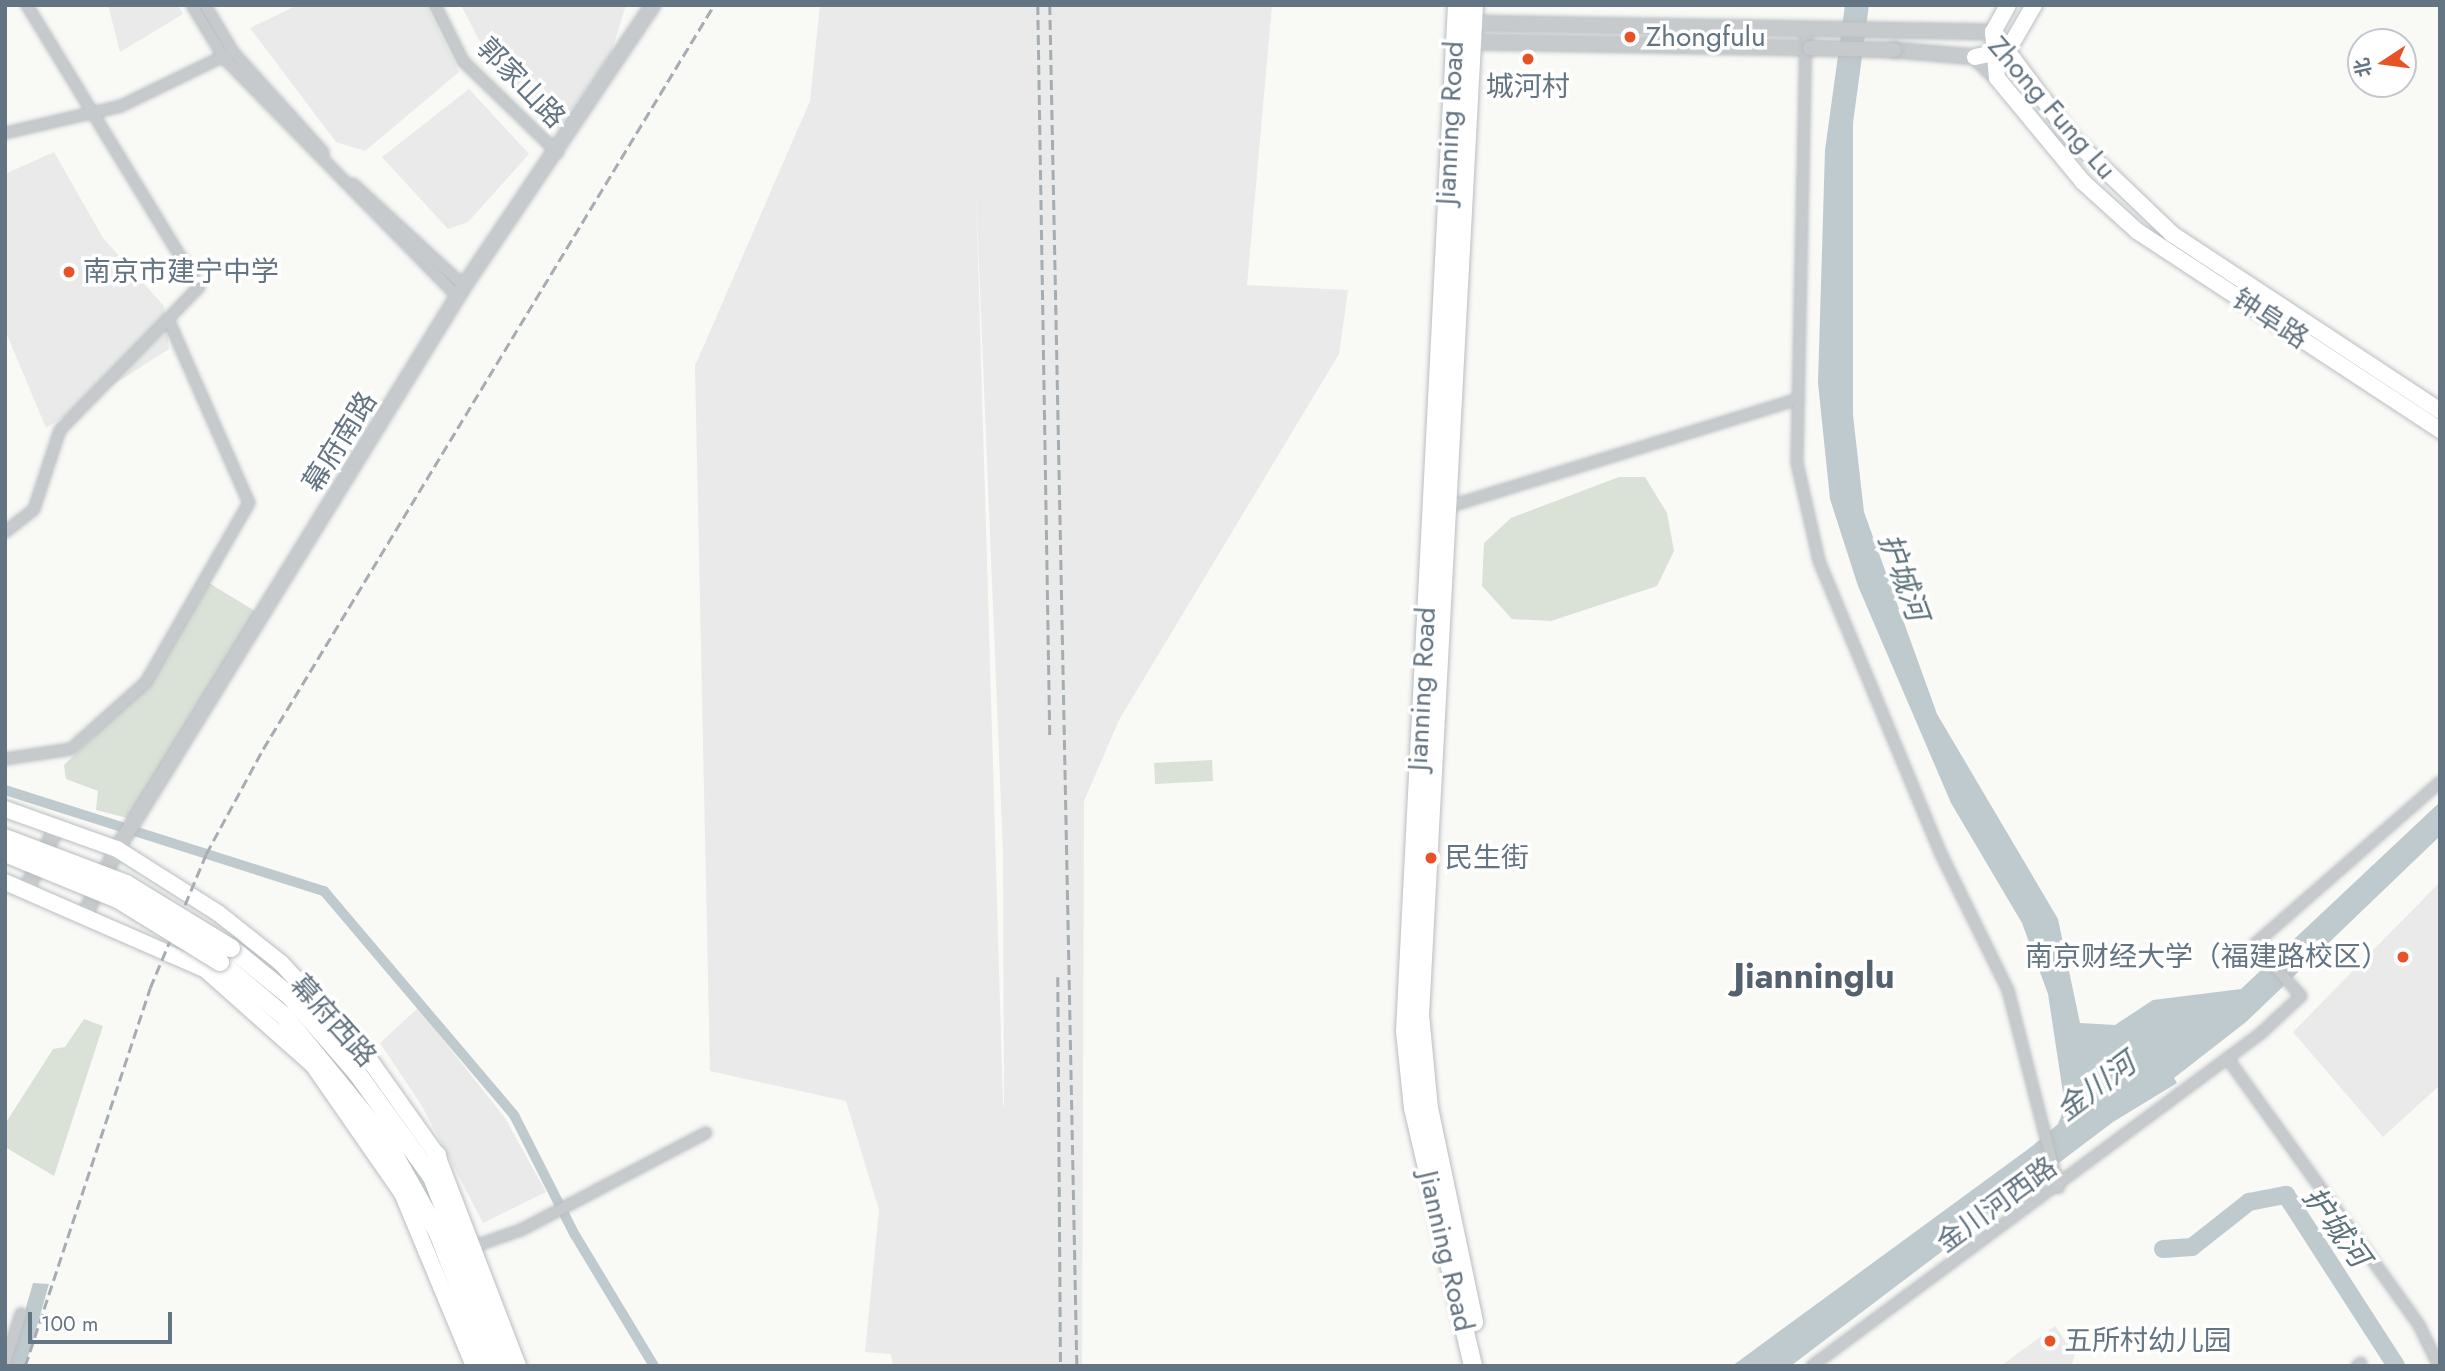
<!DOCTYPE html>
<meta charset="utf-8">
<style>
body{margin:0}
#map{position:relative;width:2445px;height:1371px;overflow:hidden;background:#f9f9f6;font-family:Jost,"Noto Sans SC",sans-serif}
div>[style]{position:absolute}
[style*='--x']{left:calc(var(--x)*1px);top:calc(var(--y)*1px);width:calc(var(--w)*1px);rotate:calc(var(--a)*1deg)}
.built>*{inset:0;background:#e9eae9}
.green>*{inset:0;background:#dae1d7;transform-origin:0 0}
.water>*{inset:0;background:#bfcace}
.canal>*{height:10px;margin:-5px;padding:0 5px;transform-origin:5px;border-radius:5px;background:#bfcace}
.river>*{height:18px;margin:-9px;padding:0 9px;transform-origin:9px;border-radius:9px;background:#bfcace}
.roads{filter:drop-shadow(0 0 2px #b8bec2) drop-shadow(0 0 2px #b8bec2)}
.minor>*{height:10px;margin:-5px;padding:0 5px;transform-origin:5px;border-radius:5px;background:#c6cacd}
.tertiary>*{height:14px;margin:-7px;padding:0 7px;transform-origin:7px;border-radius:7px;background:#c6cacd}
.secondary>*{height:16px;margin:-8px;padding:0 8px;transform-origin:8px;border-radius:8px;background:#fff}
.primary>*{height:18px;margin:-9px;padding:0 9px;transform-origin:9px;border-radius:9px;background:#fff}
.trunk>*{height:18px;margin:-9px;padding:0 9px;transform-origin:9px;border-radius:9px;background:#fff}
.rail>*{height:2.5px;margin-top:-1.25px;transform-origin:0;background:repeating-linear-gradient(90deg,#a6adb2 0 10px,transparent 0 15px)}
.bridges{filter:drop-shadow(0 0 2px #b9bcbf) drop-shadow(0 0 2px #b9bcbf)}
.tertiary-bridge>*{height:14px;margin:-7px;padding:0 7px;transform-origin:7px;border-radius:7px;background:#c6cacd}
.trunk-bridge>*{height:18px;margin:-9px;padding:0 9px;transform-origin:9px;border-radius:9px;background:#fff}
.dots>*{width:19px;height:19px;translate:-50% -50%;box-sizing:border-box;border:4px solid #fff;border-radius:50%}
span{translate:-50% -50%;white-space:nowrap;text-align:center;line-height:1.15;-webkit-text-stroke:7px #fff;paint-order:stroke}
.poi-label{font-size:28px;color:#637482}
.left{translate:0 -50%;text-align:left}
.right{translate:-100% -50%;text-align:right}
.street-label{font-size:28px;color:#637482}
.water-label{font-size:30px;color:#5e747c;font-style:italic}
.district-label{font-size:35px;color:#55626d;font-weight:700}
.frame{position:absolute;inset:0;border:7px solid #637482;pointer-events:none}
.north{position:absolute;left:2347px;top:28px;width:70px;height:70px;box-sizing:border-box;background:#fff;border:2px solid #c1c7cd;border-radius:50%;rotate:257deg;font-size:19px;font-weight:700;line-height:28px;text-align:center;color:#637482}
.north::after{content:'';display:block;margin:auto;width:24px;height:32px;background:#e85227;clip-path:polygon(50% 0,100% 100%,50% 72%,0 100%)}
.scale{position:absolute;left:28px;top:1312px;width:144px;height:32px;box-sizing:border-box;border:4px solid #637482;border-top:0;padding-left:9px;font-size:21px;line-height:24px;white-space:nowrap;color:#637482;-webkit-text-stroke:5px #fff;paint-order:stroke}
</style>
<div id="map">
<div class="built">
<div style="clip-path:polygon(108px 5px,178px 5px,183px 14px,120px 52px)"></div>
<div style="clip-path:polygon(298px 5px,426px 5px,459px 72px,365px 151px,336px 142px,250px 28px)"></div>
<div style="clip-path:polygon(461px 5px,626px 5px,611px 53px,558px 129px,484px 50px)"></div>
<div style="clip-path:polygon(evenodd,820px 5px,1272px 5px,1247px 285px,1348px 290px,1339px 354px,1119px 720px,1084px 801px,1082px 1366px,893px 1366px,891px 1354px,865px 1352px,879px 1210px,846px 1101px,710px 1071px,695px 366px,810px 101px,820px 5px,976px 191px,1003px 852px,1004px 1106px,1003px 1105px,976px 191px)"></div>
<div style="clip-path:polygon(469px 89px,529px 154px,468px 222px,448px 229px,382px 157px)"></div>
<div style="clip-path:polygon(54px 152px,103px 238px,164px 306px,169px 349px,46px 428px,5px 330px,5px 174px)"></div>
<div style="clip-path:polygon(2440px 882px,2440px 1085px,2383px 1137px,2293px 1032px)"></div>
<div style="clip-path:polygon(418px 1008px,505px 1118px,546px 1192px,483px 1223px,422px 1106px,380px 1043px)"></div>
<div style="clip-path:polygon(2055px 1326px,2075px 1355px,2071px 1366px,2001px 1366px)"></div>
</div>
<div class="green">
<div style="clip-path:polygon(1619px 477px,1645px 477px,1667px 513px,1674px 551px,1657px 586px,1551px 621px,1512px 619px,1482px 586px,1484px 543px,1511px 518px)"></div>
<div style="clip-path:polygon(209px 583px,258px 613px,135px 820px,96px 810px,98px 791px,66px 779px,64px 765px,154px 678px)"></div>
<div style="left:1212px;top:760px;width:21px;height:58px;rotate:87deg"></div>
<div style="clip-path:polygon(84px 1019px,103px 1026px,54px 1176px,5px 1147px,5px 1124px,53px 1049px,65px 1047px)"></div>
</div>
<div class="water">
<div style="clip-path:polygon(1845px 5px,1869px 5px,1853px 123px,1853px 415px,1864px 512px,1937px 714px,2058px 919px,2080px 1023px,2115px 1025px,2153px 1000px,2241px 989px,2440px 802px,2440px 836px,2246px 1022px,2174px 1078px,2177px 1083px,2113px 1122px,1792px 1365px,1732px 1366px,2031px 1147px,2058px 1124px,2065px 1106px,2048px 994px,2022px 923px,1951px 803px,1858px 586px,1830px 499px,1818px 383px,1825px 150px)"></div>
<div style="clip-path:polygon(33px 1283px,49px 1284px,29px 1354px,25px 1366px,9px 1366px)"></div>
</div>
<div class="canal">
<div style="--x:5;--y:790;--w:335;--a:17.6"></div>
<div style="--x:324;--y:891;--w:294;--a:49.7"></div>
<div style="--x:514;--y:1115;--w:135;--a:63.1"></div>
<div style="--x:575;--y:1235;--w:153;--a:58.9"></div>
</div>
<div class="river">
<div style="--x:2163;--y:1249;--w:29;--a:-4"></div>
<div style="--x:2192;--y:1247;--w:73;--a:-38.3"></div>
<div style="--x:2249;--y:1202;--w:38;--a:-11"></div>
<div style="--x:2286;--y:1195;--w:203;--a:57.2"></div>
</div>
<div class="roads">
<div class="minor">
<div style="--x:192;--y:5;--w:63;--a:58.6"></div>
<div style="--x:225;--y:59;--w:333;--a:45.6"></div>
<div style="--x:205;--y:5;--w:55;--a:59.2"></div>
<div style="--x:233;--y:52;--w:135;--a:48"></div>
<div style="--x:435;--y:5;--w:63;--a:63.4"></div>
<div style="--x:463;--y:61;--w:132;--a:44.1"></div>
<div style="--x:1806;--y:27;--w:436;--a:91.2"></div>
<div style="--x:1797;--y:463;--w:100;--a:77.3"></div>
<div style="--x:1819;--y:561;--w:317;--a:67.4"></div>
<div style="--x:1941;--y:854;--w:152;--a:63.8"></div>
<div style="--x:2008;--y:990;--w:204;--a:75.6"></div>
<div style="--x:5;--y:133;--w:119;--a:-13.1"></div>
<div style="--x:121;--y:106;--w:119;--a:-25.9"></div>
<div style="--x:353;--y:184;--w:151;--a:42.6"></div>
<div style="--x:1444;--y:508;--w:371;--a:-17.1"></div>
<div style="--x:5;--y:532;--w:37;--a:-38"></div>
<div style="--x:34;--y:509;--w:83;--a:-71.8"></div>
<div style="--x:60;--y:430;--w:199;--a:-45.8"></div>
<div style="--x:199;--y:287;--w:330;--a:-121.4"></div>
<div style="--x:5;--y:759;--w:67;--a:-8.6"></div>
<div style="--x:71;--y:749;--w:101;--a:-41.8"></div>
<div style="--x:146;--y:682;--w:207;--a:-60.1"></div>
<div style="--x:249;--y:503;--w:201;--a:-113.8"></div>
<div style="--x:2228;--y:1059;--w:327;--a:54.3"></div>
<div style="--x:2419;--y:1325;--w:46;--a:64"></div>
<div style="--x:475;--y:1246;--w:49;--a:-19.2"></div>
<div style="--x:521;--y:1230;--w:209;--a:-27.7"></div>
<div style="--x:5;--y:1362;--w:51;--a:-71.6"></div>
<div style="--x:1812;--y:1366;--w:558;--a:-36.54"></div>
<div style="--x:2260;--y:1034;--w:56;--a:-42.8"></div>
<div style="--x:2301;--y:996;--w:69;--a:-131.5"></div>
<div style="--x:2255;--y:944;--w:246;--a:-41.2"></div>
<div style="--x:2357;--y:1366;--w:5;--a:-37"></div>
</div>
<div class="tertiary">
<div style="--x:1466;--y:23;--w:527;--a:0.98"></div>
<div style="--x:1464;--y:36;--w:9;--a:41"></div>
<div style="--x:1471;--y:42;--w:339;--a:1"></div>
<div style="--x:1894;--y:50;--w:81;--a:4.9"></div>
<div style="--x:1975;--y:57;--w:30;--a:44"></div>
<div style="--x:26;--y:890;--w:70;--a:-63.8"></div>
<div style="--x:85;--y:914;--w:72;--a:-63.8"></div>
<div style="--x:117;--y:849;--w:661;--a:-58.35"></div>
<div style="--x:464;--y:286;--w:339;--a:-56.1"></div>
</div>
<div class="secondary">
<div style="--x:2008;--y:5;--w:31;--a:119"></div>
<div style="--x:1993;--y:32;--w:46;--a:85"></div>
<div style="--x:1997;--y:78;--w:135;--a:50.4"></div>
<div style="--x:2083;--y:182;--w:73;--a:42.2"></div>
<div style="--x:2137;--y:231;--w:363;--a:33.3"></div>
<div style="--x:1993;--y:32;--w:134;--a:53.2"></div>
<div style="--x:2073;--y:139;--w:137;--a:43.8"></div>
<div style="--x:2172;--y:234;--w:321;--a:33.4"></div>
<div style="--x:1975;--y:57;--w:34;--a:-12"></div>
<div style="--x:2008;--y:50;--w:52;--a:-60"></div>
<div style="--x:5;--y:809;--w:119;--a:19.7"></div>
<div style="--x:117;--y:849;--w:120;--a:32.4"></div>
<div style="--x:218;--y:913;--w:80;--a:38.4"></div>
<div style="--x:281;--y:963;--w:125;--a:47.3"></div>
<div style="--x:366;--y:1055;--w:123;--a:54.6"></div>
<div style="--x:437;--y:1155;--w:226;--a:69"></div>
<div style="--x:5;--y:882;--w:219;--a:23.6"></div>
<div style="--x:206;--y:970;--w:143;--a:41.6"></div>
<div style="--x:313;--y:1065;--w:156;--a:55.2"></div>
<div style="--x:402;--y:1193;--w:187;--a:67.4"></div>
</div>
<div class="primary">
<div style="--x:1457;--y:5;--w:1027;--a:92.9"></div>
<div style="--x:1405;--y:1031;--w:77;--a:84.1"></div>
<div style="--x:1413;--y:1108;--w:265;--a:76.9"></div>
<div style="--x:1474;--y:5;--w:1011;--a:93.06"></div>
<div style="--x:1420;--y:1015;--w:93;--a:84.5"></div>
<div style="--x:1429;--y:1108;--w:219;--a:78.1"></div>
</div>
<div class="trunk">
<div style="--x:231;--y:948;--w:77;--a:39.2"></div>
<div style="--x:291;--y:997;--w:101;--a:49"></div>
<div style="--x:357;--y:1073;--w:128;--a:54.2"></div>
<div style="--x:432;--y:1177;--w:203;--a:68.9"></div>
<div style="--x:220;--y:962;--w:85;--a:40.2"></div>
<div style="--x:285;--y:1017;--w:161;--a:50.8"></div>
<div style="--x:387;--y:1142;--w:104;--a:60.7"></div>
<div style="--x:438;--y:1233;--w:143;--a:68.6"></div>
<div style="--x:437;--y:1155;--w:31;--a:83"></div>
</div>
</div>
<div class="rail">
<div style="--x:1038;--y:5;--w:734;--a:89.06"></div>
<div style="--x:1050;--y:5;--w:1361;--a:88.86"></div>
<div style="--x:1058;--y:977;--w:389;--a:89.6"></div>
<div style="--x:25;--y:1366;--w:398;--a:-71.7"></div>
<div style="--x:150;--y:988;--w:145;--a:-67.3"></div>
<div style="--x:206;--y:854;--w:119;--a:-61.5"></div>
<div style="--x:263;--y:749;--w:870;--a:-58.78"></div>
</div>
<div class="bridges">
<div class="tertiary-bridge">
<div style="--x:1810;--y:48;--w:84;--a:1.4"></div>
</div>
<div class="trunk-bridge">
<div style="--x:5;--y:838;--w:129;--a:20.8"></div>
<div style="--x:126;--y:884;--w:123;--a:31.4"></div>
<div style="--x:5;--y:853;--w:122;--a:22.2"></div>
<div style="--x:118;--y:899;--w:120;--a:31.7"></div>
</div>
</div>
<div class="dots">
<div style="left:1630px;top:37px;background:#e85227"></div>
<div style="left:1528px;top:59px;background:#e85227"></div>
<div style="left:69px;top:272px;background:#e85227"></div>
<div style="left:1431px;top:858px;background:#e85227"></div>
<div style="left:2403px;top:957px;background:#e85227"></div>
<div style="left:2050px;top:1341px;background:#e85227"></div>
</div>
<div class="poi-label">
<span class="left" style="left:1646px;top:37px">Zhongfulu</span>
<span style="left:1528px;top:87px">城河村</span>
<span class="left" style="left:83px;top:272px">南京市建宁中学</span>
<span class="left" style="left:1445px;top:858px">民生街</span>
<span class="right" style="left:2389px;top:957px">南京财经大学（福建路校区）</span>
<span class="left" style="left:2064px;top:1341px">五所村幼儿园</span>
</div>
<div class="street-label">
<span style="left:521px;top:83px;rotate:46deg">郭家山路</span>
<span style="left:2052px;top:108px;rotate:49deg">Zhong Fung Lu</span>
<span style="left:1450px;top:123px;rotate:-87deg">Jianning Road</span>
<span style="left:2270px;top:319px;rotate:33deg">钟阜路</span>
<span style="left:340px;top:442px;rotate:-58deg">幕府南路</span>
<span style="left:1422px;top:689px;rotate:-87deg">Jianning Road</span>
<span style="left:333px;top:1021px;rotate:48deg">幕府西路</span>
<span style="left:1997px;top:1205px;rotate:-36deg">金川河西路</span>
<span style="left:1446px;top:1251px;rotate:77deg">Jianning Road</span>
</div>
<div class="water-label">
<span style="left:1903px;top:577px;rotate:70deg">护城河</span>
<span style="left:2096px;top:1087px;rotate:-37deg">金川河</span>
<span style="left:2336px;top:1227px;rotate:54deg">护城河</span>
</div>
<div class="district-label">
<span style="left:1814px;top:976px">Jianninglu</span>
</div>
<div class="frame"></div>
<div class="north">北</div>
<div class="scale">100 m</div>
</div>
